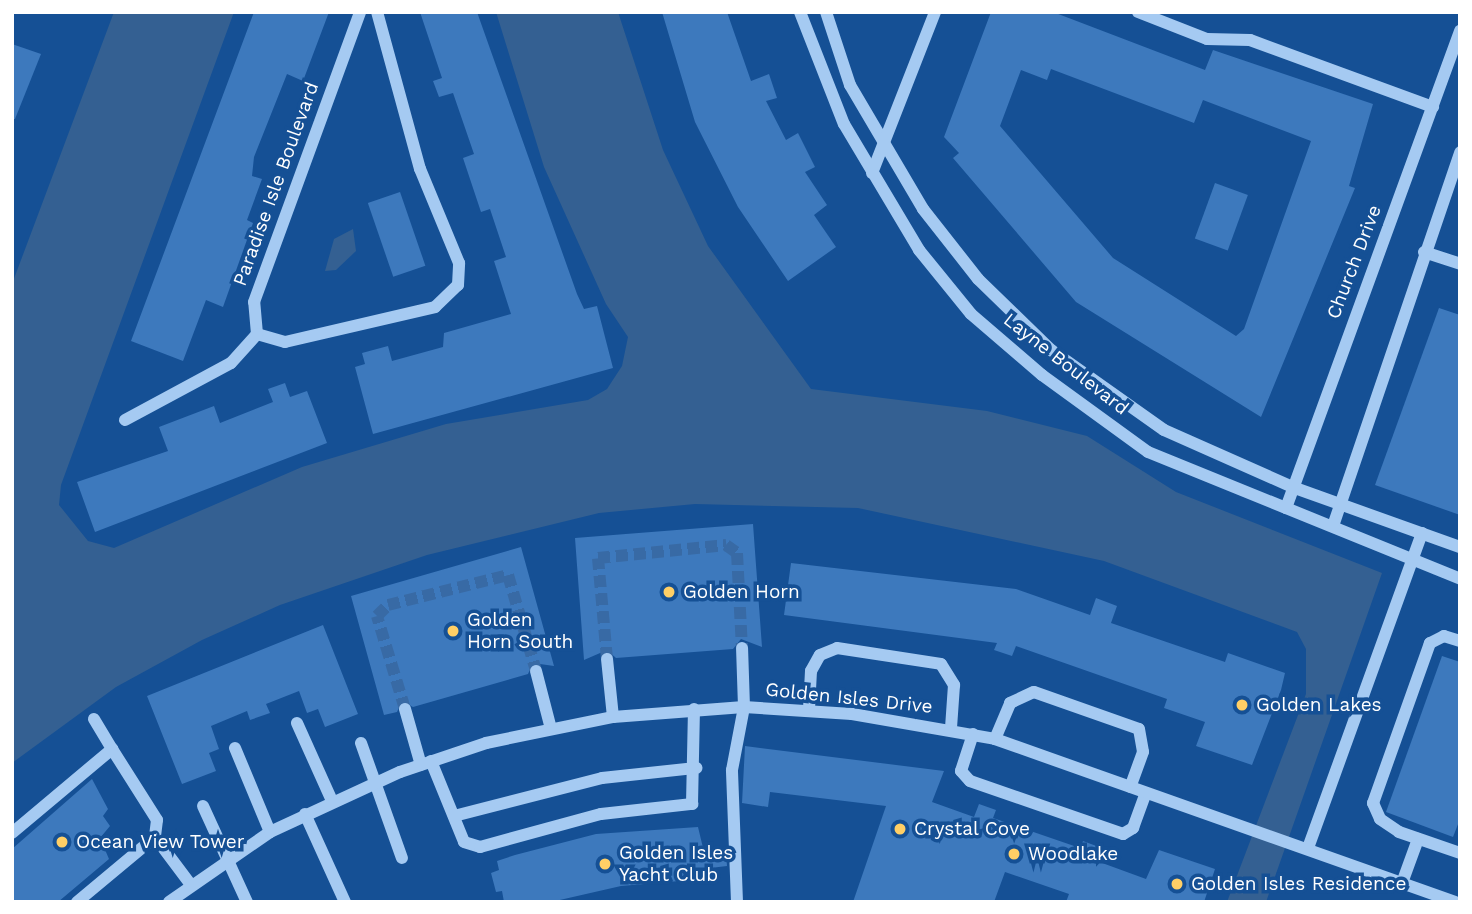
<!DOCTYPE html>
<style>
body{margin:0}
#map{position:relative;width:1472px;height:914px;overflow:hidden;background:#155095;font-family:"Work Sans",sans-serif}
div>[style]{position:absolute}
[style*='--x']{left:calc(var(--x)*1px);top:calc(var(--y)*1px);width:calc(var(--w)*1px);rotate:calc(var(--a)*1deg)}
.water>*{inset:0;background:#346092}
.building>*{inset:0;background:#3d79bd;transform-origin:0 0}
.minor-tunnel>*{height:12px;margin-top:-6px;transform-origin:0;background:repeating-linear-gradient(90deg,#386aa5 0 12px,transparent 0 18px)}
.minor>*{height:12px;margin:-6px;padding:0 6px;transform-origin:6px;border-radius:6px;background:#a5caf2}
.dots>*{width:19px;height:19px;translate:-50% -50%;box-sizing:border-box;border:4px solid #155095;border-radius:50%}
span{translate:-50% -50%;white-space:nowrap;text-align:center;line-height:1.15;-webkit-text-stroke:7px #155095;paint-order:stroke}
.street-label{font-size:19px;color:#fff}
.poi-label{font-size:19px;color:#fff}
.left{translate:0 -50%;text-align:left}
.frame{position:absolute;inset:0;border:14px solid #fff;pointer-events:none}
</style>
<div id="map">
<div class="water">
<div style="clip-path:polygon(114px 12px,234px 12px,61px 485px,59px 505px,88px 541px,114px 548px,302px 467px,446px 424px,588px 400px,607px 389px,622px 366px,628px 337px,606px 304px,544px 167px,496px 12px,618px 12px,663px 150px,708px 246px,811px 389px,987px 411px,1087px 436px,1176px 492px,1382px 573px,1266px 902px,1227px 902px,1306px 694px,1306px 649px,1297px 632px,1104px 561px,858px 508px,695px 504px,599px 513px,427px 555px,280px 605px,202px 640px,116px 687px,12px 763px,12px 284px)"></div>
<div style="clip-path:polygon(353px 229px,356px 251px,336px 270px,325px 271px,334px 239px)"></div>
</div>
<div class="building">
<div style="clip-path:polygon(254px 12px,329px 12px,303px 81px,287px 74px,254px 157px,252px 176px,262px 179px,247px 220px,253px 223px,223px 307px,206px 300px,183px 361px,131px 341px)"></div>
<div style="clip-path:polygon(420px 12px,477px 12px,577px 294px,584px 309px,597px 306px,613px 368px,373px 434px,355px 367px,365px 364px,362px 353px,388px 346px,392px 361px,443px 347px,444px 333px,511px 314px,494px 261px,506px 257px,490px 209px,481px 212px,463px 158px,474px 154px,453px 93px,439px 97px,433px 81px,442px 78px)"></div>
<div style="clip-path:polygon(662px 12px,727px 12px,751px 81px,769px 74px,777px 98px,766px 101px,786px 140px,798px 133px,815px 167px,805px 172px,827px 205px,814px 215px,836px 247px,788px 281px,738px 207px,695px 122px)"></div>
<div style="clip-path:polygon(evenodd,991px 12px,1053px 12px,1205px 70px,1213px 50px,1373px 104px,1349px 186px,1355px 188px,1261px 417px,1076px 302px,953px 158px,959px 153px,944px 137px,991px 12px,1051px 69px,1194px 123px,1203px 100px,1311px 141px,1244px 329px,1236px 336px,1113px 258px,1000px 126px,1021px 70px,1047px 80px,1051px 69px)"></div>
<div style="clip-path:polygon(12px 44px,41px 54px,15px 119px,12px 119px)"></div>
<div style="left:1215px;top:183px;width:35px;height:59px;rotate:20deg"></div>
<div style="left:400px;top:192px;width:78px;height:34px;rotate:71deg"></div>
<div style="clip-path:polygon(1439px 308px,1460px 315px,1460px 515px,1375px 485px)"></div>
<div style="clip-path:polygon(285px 383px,290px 397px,307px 391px,327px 443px,95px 532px,77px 482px,168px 451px,159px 427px,214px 406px,220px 423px,273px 402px,268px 389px)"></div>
<div style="clip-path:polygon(753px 524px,762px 647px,741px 639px,733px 649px,616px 658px,607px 650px,584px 660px,575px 538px)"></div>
<div style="clip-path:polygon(521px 547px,554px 666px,533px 663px,528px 674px,413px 707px,402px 701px,397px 712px,384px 715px,351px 596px)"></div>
<div style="clip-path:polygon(791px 563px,1016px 589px,1090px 615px,1096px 598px,1117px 606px,1111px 623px,1225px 662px,1228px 653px,1285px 673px,1281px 690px,1252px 765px,1196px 746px,1205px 722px,1164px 708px,1167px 699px,1016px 646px,1012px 656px,994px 650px,997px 643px,784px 615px)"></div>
<div style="clip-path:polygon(323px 625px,358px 714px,325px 727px,318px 709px,307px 713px,299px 691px,266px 704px,270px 713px,250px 720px,247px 711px,211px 726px,219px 749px,209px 753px,216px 771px,182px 784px,147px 696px)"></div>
<div style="clip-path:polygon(1442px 656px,1460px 662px,1460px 819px,1453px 837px,1386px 812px)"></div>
<div style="clip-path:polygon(745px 746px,944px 771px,932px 802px,974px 817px,979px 804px,996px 810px,993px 818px,1080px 848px,1083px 841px,1099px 847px,1094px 860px,1146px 879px,1159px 850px,1215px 869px,1204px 902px,1066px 902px,1069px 894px,1005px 872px,994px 902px,853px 902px,886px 806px,770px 792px,768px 807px,742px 803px)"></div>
<div style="clip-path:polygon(92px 779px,108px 809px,103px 816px,110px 826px,100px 838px,109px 859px,58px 902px,12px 902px,12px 849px)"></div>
<div style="clip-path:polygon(698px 827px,704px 852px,726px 850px,727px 866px,702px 869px,703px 879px,621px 886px,551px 902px,504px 902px,502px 891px,496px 892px,491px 873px,499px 870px,497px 861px,515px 855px,596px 834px)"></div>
</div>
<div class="minor-tunnel">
<div style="--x:607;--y:659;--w:101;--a:-95.1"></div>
<div style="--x:598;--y:558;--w:129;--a:-5.8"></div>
<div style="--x:726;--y:545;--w:14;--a:36"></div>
<div style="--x:737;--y:553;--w:95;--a:87"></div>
<div style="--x:405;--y:709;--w:97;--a:-106.8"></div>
<div style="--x:377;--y:616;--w:16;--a:-45"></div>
<div style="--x:388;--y:605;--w:124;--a:-14"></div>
<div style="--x:508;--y:575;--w:100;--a:73.7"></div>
</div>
<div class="minor">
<div style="--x:800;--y:12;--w:120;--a:68.6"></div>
<div style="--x:844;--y:124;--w:147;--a:59.2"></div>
<div style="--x:919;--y:250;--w:82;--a:50.9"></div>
<div style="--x:971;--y:314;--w:94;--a:40.7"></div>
<div style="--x:1042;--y:375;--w:131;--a:36"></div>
<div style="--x:1148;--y:452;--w:337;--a:22.1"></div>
<div style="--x:826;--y:12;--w:77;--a:71.8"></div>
<div style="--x:850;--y:85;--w:144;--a:59.5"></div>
<div style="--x:923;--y:209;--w:89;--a:51.8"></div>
<div style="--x:978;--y:279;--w:102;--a:44.2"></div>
<div style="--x:1051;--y:350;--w:138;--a:35.3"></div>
<div style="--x:1164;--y:430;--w:143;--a:23.9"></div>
<div style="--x:1295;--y:488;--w:175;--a:19.7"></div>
<div style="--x:1138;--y:12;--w:74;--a:21.4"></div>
<div style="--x:1207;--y:39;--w:43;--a:1.3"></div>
<div style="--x:1250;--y:40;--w:195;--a:20.1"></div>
<div style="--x:872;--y:173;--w:173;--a:-68.6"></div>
<div style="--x:1424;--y:252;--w:38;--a:18"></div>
<div style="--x:257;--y:334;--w:29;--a:16"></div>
<div style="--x:285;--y:342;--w:154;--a:-13.1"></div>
<div style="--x:435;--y:307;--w:32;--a:-44"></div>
<div style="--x:458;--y:285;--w:22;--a:-87"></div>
<div style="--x:459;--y:263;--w:102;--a:-112.5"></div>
<div style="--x:420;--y:169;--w:163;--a:-105.3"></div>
<div style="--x:257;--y:334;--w:32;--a:-95"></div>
<div style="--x:254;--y:302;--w:309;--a:-69.9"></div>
<div style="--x:125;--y:420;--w:120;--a:-28.3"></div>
<div style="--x:231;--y:363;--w:39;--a:-48"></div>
<div style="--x:1286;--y:508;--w:508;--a:-69.96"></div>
<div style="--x:1333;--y:526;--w:395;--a:-71.2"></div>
<div style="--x:1460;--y:641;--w:17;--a:-163"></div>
<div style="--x:1444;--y:636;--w:16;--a:153"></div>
<div style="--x:1430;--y:643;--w:170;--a:109.6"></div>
<div style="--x:1373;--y:803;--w:17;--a:66"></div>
<div style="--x:1380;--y:819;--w:23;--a:34"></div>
<div style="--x:1399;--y:832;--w:65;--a:19"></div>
<div style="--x:607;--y:659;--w:58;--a:84.1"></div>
<div style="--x:536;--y:671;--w:60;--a:75.5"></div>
<div style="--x:405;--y:709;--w:58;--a:74.1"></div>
<div style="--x:809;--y:709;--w:38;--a:-87"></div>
<div style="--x:811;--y:671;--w:18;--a:-61"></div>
<div style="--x:820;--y:655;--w:18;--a:-22"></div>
<div style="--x:837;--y:648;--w:105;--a:8.7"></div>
<div style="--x:941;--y:664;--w:25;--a:58"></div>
<div style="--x:954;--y:685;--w:43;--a:94"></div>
<div style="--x:297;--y:723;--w:85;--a:65.8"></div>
<div style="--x:973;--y:734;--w:39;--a:108"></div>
<div style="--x:961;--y:771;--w:13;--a:48"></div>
<div style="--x:970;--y:781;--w:162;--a:19.1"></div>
<div style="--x:1123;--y:834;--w:12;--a:-31"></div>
<div style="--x:1133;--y:828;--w:37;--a:-70"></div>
<div style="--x:995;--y:739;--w:39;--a:-67"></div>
<div style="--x:1010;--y:703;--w:26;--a:-25"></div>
<div style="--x:1034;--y:692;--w:111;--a:19.4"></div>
<div style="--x:1139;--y:729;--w:23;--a:80"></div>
<div style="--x:1143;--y:752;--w:37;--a:110"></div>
<div style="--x:361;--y:743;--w:122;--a:70.4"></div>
<div style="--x:235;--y:748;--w:91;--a:67.4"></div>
<div style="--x:112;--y:749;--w:84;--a:57.6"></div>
<div style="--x:157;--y:820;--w:17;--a:97"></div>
<div style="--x:155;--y:837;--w:60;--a:53.1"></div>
<div style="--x:431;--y:761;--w:87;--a:67.8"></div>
<div style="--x:464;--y:842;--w:17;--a:17"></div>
<div style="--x:480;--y:847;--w:125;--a:-15.3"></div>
<div style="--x:601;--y:814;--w:92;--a:-6.3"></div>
<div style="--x:692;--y:804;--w:95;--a:-88.8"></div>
<div style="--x:203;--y:806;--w:106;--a:65.4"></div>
<div style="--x:305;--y:814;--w:97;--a:65.6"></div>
<div style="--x:454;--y:816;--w:153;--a:-14.4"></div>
<div style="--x:602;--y:778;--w:95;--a:-6.1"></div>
<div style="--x:12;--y:833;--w:131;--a:-40"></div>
<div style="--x:112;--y:749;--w:35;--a:-121"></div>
<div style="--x:1308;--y:848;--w:335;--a:-70.1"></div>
<div style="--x:1402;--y:883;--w:47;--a:-70"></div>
<div style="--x:77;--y:902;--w:102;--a:-39.8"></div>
<div style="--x:169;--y:902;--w:123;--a:-34.7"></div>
<div style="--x:270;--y:832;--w:143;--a:-24.8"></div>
<div style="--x:400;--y:772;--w:91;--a:-18.6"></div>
<div style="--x:486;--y:743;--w:130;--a:-11.6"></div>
<div style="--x:613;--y:717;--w:131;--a:-4.4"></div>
<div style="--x:744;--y:707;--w:108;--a:3.7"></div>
<div style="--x:852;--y:714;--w:145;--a:9.9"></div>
<div style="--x:995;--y:739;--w:488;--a:19.5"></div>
<div style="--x:737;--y:902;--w:132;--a:-92.2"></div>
<div style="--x:732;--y:770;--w:64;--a:-79.2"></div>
<div style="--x:744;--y:707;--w:59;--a:-91.9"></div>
</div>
<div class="dots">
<div style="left:669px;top:592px;background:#ffcf66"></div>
<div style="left:453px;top:631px;background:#ffcf66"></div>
<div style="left:1242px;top:705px;background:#ffcf66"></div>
<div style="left:900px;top:829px;background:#ffcf66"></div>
<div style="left:62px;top:842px;background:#ffcf66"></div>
<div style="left:1014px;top:854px;background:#ffcf66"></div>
<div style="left:605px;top:864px;background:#ffcf66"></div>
<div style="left:1177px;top:884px;background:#ffcf66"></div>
</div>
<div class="street-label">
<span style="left:276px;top:184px;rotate:-70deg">Paradise Isle Boulevard</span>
<span style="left:1354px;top:262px;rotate:-69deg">Church Drive</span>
<span style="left:1066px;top:364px;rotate:38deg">Layne Boulevard</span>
<span style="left:849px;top:698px;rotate:6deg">Golden Isles Drive</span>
</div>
<div class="poi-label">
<span class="left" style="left:683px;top:592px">Golden Horn</span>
<span class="left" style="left:467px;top:631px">Golden<br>Horn South</span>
<span class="left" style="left:1256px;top:705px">Golden Lakes</span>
<span class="left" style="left:914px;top:829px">Crystal Cove</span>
<span class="left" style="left:76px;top:842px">Ocean View Tower</span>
<span class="left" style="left:619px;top:864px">Golden Isles<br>Yacht Club</span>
<span class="left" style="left:1028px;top:854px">Woodlake</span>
<span class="left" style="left:1191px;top:884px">Golden Isles Residence</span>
</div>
<div class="frame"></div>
</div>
